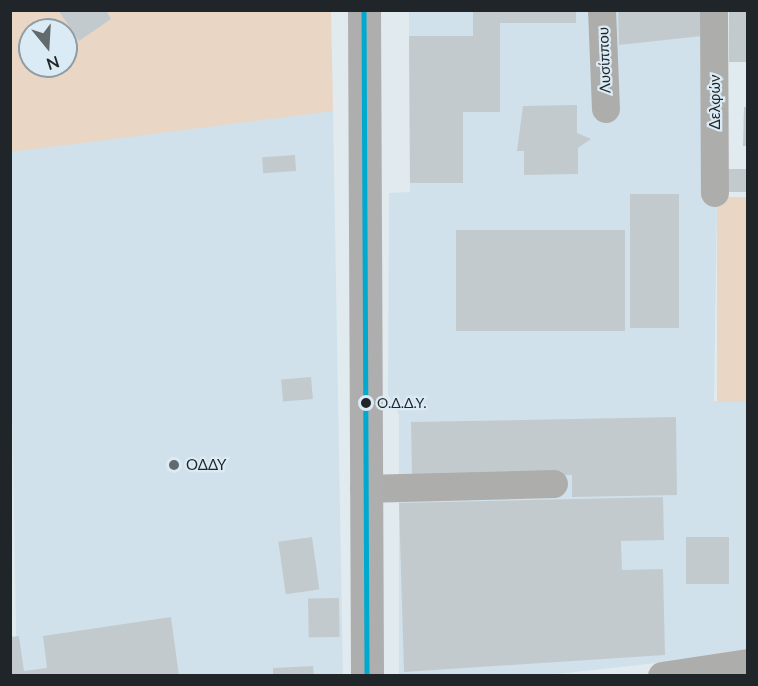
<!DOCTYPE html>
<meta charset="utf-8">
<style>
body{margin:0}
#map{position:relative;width:758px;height:686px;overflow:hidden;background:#e1eaef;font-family:Lato,sans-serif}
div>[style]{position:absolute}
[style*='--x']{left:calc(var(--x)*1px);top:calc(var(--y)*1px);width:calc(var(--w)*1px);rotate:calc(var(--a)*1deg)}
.built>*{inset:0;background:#d0e1eb;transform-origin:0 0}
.green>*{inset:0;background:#ead6c5;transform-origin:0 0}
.building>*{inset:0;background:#c3cace;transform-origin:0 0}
.minor>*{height:28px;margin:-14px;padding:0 14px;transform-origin:14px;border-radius:14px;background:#adadac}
.major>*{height:33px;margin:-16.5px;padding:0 16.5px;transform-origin:16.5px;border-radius:16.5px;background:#aeaeaf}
.bus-1>*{height:4.5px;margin:-2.25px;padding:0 2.25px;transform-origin:2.25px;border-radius:2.25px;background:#00a9ce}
.dots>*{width:16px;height:16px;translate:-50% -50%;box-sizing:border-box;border:3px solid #dbebf5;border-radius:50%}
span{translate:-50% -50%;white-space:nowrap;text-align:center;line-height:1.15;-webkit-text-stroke:4.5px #dbebf5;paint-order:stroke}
.bus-label{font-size:14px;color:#1f2528}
.left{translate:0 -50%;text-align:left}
.street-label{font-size:15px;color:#1f2528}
.poi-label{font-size:15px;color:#1f2528}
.frame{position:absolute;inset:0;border:12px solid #1f2528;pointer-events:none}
.north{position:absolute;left:18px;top:18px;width:60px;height:60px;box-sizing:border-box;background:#dbebf5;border:2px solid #909ca3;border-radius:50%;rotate:162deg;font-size:16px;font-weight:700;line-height:24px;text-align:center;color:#1f2528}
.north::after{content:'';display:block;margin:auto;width:21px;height:27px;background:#636a6e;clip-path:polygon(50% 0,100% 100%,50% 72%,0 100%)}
</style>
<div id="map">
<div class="built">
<div style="clip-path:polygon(409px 11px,700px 11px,717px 198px,714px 401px,747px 402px,747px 653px,548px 675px,399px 675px,399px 415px,388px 394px,389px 193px,410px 192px)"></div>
<div style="left:333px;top:111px;width:564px;height:326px;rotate:89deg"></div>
</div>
<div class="green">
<div style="clip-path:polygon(evenodd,10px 11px,331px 11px,333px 111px,11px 152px,10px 11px,30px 30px,66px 30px,66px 66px,30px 66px,30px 30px)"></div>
<div style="left:747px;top:197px;width:205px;height:30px;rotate:90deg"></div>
</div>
<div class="building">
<div style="clip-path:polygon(58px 10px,106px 10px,111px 19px,79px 41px)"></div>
<div style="clip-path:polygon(473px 10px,576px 10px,576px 23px,500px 23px,500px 112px,463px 112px,463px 183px,410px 183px,409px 36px,473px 36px)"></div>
<div style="clip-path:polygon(618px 10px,701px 10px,702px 36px,619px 45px)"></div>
<div style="left:729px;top:10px;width:19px;height:52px"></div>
<div style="clip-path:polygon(577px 105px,577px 133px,591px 139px,578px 148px,578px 174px,524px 175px,524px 151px,517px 151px,523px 106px)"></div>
<div style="clip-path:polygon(744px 107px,748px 107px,748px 146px,743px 146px)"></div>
<div style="left:295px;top:155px;width:16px;height:33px;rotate:86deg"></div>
<div style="left:728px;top:169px;width:20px;height:23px"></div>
<div style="left:679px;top:194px;width:134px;height:49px;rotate:90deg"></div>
<div style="left:456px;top:230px;width:169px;height:101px"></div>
<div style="left:311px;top:377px;width:22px;height:30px;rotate:85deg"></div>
<div style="clip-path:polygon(676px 417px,677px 495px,572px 497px,572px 475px,412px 478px,411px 422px)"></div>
<div style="clip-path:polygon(663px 497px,664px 540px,621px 541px,622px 570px,663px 569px,665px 655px,404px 672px,399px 503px)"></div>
<div style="left:312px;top:537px;width:53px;height:34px;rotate:82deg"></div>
<div style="left:729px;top:537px;width:47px;height:43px;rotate:90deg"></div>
<div style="left:339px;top:598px;width:39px;height:31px;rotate:89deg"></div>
<div style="clip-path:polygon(171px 617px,179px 676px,10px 676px,10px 637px,19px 636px,24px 671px,47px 668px,43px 636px)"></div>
<div style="clip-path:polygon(313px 666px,314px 676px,273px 676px,273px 668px)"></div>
</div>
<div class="minor">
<div style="--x:602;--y:10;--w:99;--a:87.7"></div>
<div style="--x:714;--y:10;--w:183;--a:89.7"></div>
<div style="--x:364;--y:489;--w:190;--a:-1.5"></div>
<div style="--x:662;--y:676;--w:87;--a:-8.6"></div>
</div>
<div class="major">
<div style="--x:364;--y:10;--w:666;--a:89.74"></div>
</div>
<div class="bus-1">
<div style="--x:364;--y:10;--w:666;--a:89.74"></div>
</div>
<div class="dots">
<div style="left:366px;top:403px;background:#1f2528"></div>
<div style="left:174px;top:465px;background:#636a6e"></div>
</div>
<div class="bus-label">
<span class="left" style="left:377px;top:403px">Ο.Δ.Δ.Υ.</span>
</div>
<div class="street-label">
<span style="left:604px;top:60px;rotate:-92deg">Λυσίππου</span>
<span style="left:715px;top:102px;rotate:-90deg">Δελφών</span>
</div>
<div class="poi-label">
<span class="left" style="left:186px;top:465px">ΟΔΔΥ</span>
</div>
<div class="frame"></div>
<div class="north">N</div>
</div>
